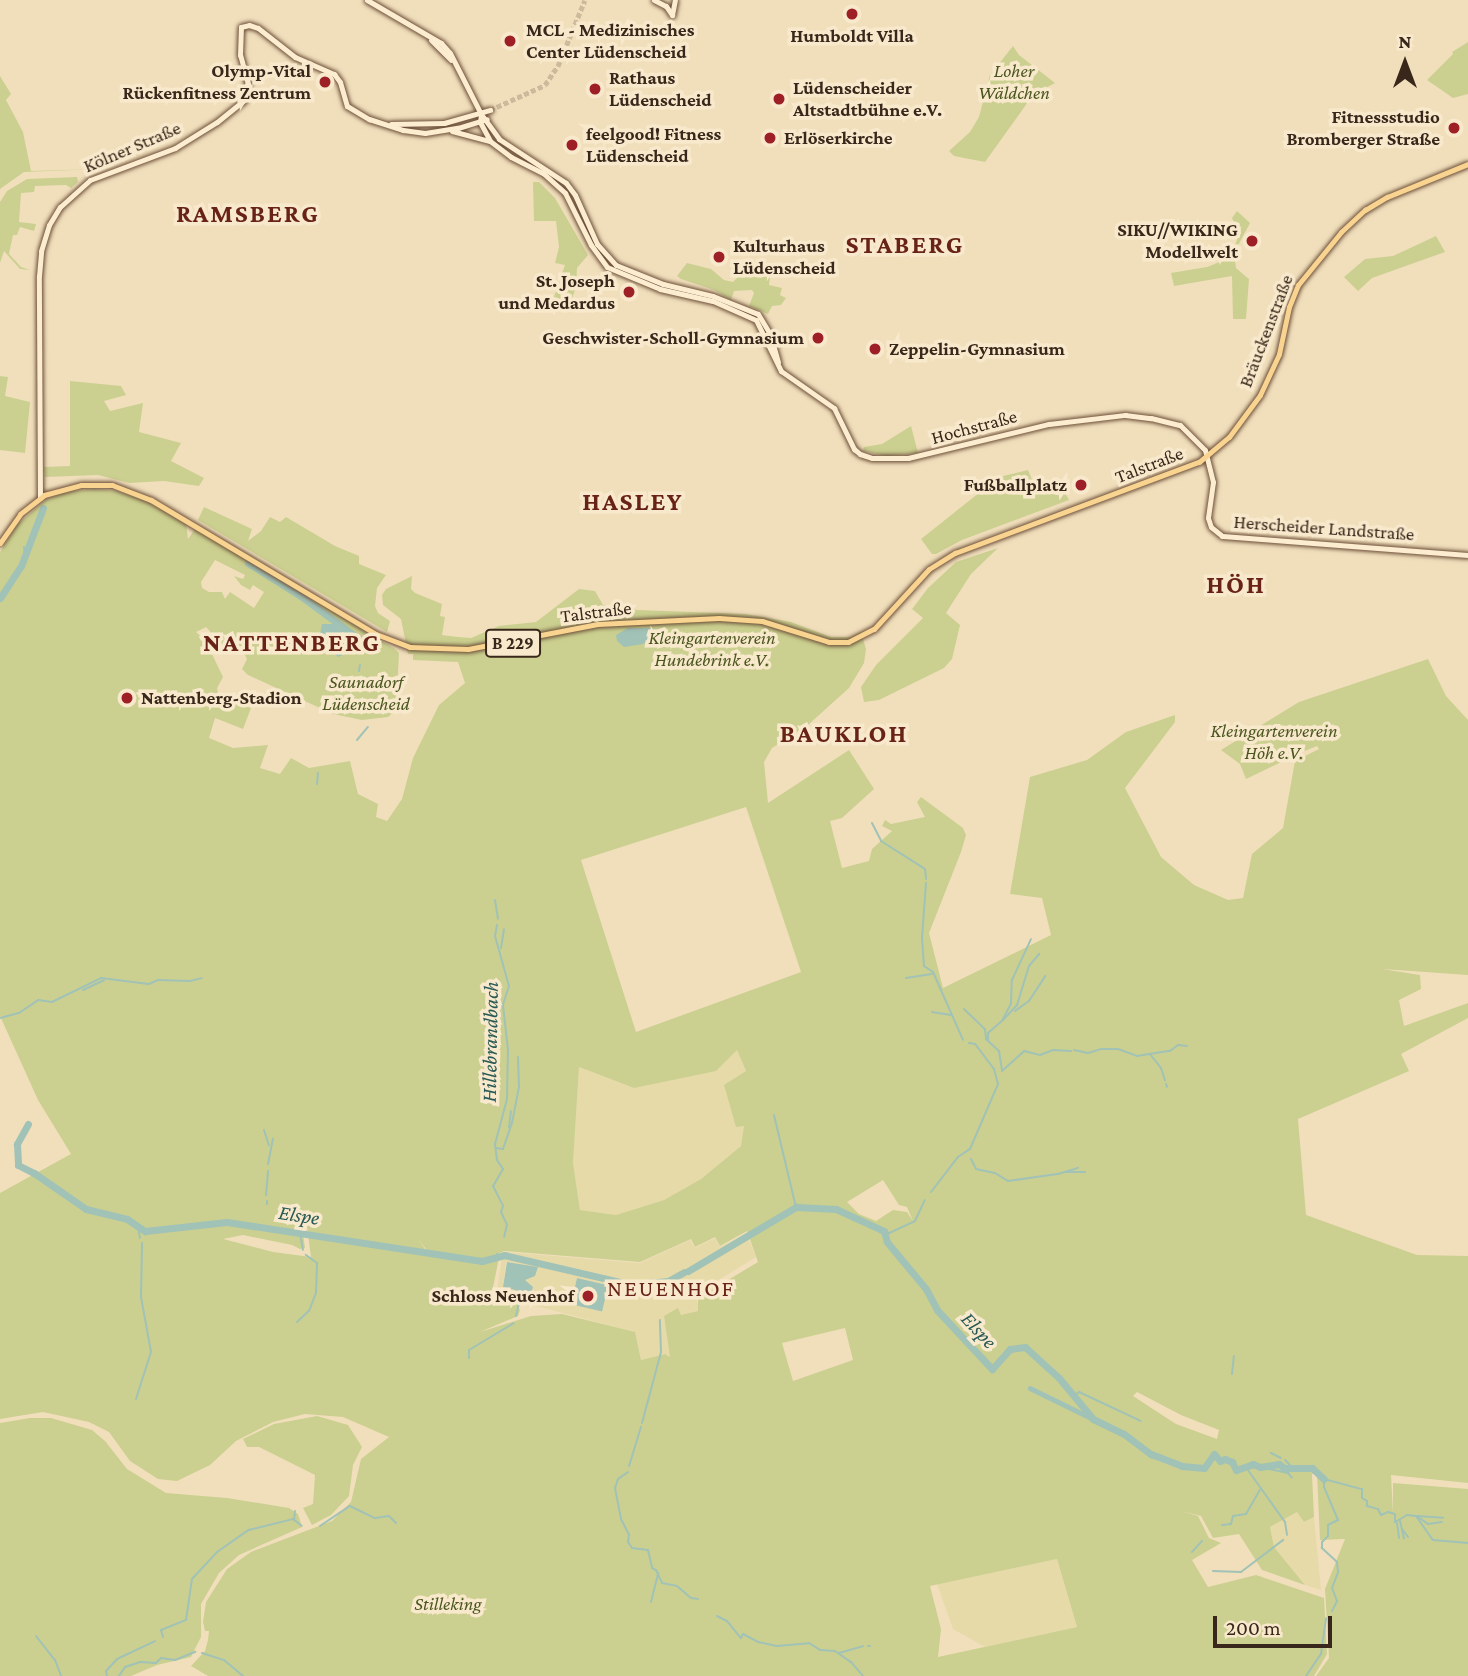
<!DOCTYPE html>
<meta charset="utf-8">
<style>
body{margin:0}
#map{position:relative;width:1468px;height:1676px;overflow:hidden;background:#f1dfbc;font-family:"Crimson Pro",serif}
div>[style]{position:absolute}
[style*='--x']{left:calc(var(--x)*1px);top:calc(var(--y)*1px);width:calc(var(--w)*1px);rotate:calc(var(--a)*1deg)}
.farmland>*{inset:0;background:#e7daa9}
.green>*{inset:0;background:#cbd090}
.water>*{inset:0;background:#a1c2b6;transform-origin:0 0}
.stream>*{height:2px;margin:-1px;padding:0 1px;transform-origin:1px;border-radius:1px;background:#a1c2b6}
.canal>*{height:4.5px;margin:-2.25px;padding:0 2.25px;transform-origin:2.25px;border-radius:2.25px;background:#a1c2b6}
.river>*{height:7px;margin:-3.5px;padding:0 3.5px;transform-origin:3.5px;border-radius:3.5px;background:#a1c2b6}
.secondary-tunnel>*{height:5px;margin-top:-2.5px;transform-origin:0;background:repeating-linear-gradient(90deg,#ccba9c 0 5px,transparent 0 7.5px)}
.roads{filter:drop-shadow(0 0 2px #6c4f38) drop-shadow(0 0 2px #6c4f38)}
.secondary>*{height:5px;margin:-2.5px;padding:0 2.5px;transform-origin:2.5px;border-radius:2.5px;background:#fcecd0}
.primary>*{height:5px;margin:-2.5px;padding:0 2.5px;transform-origin:2.5px;border-radius:2.5px;background:#f9d390}
.dots>*{width:19px;height:19px;translate:-50% -50%;box-sizing:border-box;border:4px solid #f8e9cc;border-radius:50%}
span{translate:-50% -50%;white-space:nowrap;text-align:center;line-height:1.15;-webkit-text-stroke:7px #f8e9cc;paint-order:stroke}
.shield-label span{padding:2px 5px;background:#f8e9cc;border:2px solid;border-radius:5px;-webkit-text-stroke-width:0}
.shield-label{font-size:18px;color:#38271a;font-weight:700}
.poi-label{font-size:19px;color:#38271a;font-weight:700}
.left{translate:0 -50%;text-align:left}
.right{translate:-100% -50%;text-align:right}
.park-label{font-size:19px;color:#4b561f;font-style:italic}
.street-label{font-size:19px;color:#38271a}
.water-label{font-size:21px;color:#285954;font-style:italic}
.quarter-label{font-size:23px;color:#682316;letter-spacing:2px}
.district-label{font-size:26px;color:#682316;font-weight:700;letter-spacing:2px}
.north{position:absolute;left:1370px;top:28px;width:70px;height:70px;-webkit-text-stroke:5px #f8e9cc;paint-order:stroke;rotate:0deg;font-size:19px;font-weight:700;line-height:28px;text-align:center;color:#38271a}
.north::after{content:'';display:block;margin:auto;width:24px;height:32px;background:#38271a;clip-path:polygon(50% 0,100% 100%,50% 72%,0 100%)}
.scale{position:absolute;left:1213px;top:1616px;width:119px;height:32px;box-sizing:border-box;border:4px solid #38271a;border-top:0;padding-left:9px;font-size:21px;line-height:24px;white-space:nowrap;color:#38271a;-webkit-text-stroke:5px #f8e9cc;paint-order:stroke}
</style>
<div id="map">
<div class="farmland">
<div style="clip-path:polygon(737px 1049px,746px 1071px,745px 1133px,741px 1146px,701px 1179px,664px 1200px,616px 1215px,580px 1210px,573px 1163px,579px 1067px,634px 1088px)"></div>
<div style="clip-path:polygon(evenodd,746px 1233px,756px 1257px,696px 1294px,699px 1311px,680px 1315px,678px 1309px,664px 1316px,671px 1357px,664px 1354px,641px 1360px,634px 1332px,525px 1303px,525px 1298px,502px 1296px,497px 1291px,502px 1257px,506px 1252px,640px 1263px,690px 1240px,695px 1248px,715px 1238px,720px 1247px,746px 1233px,506px 1262px,534px 1267px,525px 1280px,531px 1294px,503px 1287px,506px 1262px,746px 1233px,577px 1278px,608px 1285px,601px 1311px,570px 1303px,577px 1278px)"></div>
<div style="clip-path:polygon(1297px 1512px,1304px 1522px,1314px 1517px,1321px 1590px,1305px 1585px,1274px 1547px,1270px 1527px)"></div>
<div style="clip-path:polygon(1057px 1559px,1077px 1627px,985px 1647px,953px 1629px,937px 1584px)"></div>
</div>
<div class="green">
<div style="clip-path:polygon(1468px 42px,1468px 94px,1453px 98px,1427px 80px,1453px 54px,1452px 52px)"></div>
<div style="clip-path:polygon(1013px 46px,1019px 55px,1055px 83px,1033px 95px,985px 162px,954px 156px,949px 151px,970px 132px,979px 117px,990px 75px)"></div>
<div style="clip-path:polygon(0 76px,11px 94px,6px 100px,23px 132px,31px 171px,98px 169px,24px 172px,0 189px)"></div>
<div style="clip-path:polygon(77px 177px,78px 182px,71px 188px,66px 185px,35px 186px,34px 192px,21px 193px,19px 222px,36px 224px,34px 231px,20px 227px,17px 235px,13px 235px,9px 254px,21px 267px,30px 270px,20px 269px,4px 251px,0 263px,0 202px,7px 191px,27px 179px)"></div>
<div style="clip-path:polygon(533px 182px,539px 182px,555px 198px,588px 255px,577px 268px,576px 287px,570px 304px,560px 302px,554px 297px,565px 265px,555px 263px,559px 247px,556px 221px,534px 221px)"></div>
<div style="clip-path:polygon(1237px 211px,1250px 223px,1234px 253px,1236px 268px,1249px 279px,1246px 319px,1233px 319px,1232px 276px,1174px 286px,1171px 273px,1207px 267px,1230px 258px,1237px 240px,1238px 232px,1232px 218px)"></div>
<div style="clip-path:polygon(1436px 236px,1445px 252px,1372px 278px,1358px 291px,1344px 277px,1365px 259px,1393px 256px)"></div>
<div style="clip-path:polygon(687px 263px,711px 269px,724px 280px,733px 282px,750px 265px,771px 268px,769px 285px,782px 288px,780px 295px,786px 298px,781px 305px,772px 306px,768px 314px,749px 306px,754px 293px,752px 290px,734px 291px,731px 300px,714px 290px,681px 279px,677px 276px)"></div>
<div style="clip-path:polygon(0 376px,8px 377px,5px 396px,30px 402px,25px 453px,0 450px)"></div>
<div style="clip-path:polygon(70px 381px,121px 386px,126px 395px,104px 401px,110px 411px,143px 403px,139px 432px,181px 443px,171px 461px,204px 478px,199px 486px,164px 481px,129px 483px,98px 475px,45px 477px,44px 467px,70px 466px)"></div>
<div style="clip-path:polygon(911px 426px,918px 453px,887px 456px,863px 451px,864px 447px,882px 444px)"></div>
<div style="clip-path:polygon(1028px 470px,1035px 487px,1061px 486px,1069px 500px,962px 540px,936px 554px,932px 554px,921px 539px,999px 477px)"></div>
<div style="clip-path:polygon(evenodd,94px 489px,116px 491px,146px 501px,186px 524px,188px 539px,195px 529px,395px 649px,399px 653px,396px 710px,388px 717px,362px 720px,333px 714px,248px 675px,242px 669px,247px 659px,241px 647px,226px 649px,206px 627px,196px 632px,213px 648px,211px 652px,223px 677px,217px 688px,219px 698px,220px 696px,251px 708px,243px 729px,215px 718px,209px 738px,233px 748px,268px 745px,260px 768px,280px 774px,291px 758px,309px 768px,350px 761px,358px 794px,378px 804px,376px 817px,387px 821px,402px 799px,413px 758px,439px 705px,465px 683px,458px 662px,413px 660px,413px 654px,408px 654px,401px 619px,383px 605px,382px 595px,386px 589px,412px 576px,411px 589px,415px 593px,442px 604px,440px 616px,445px 617px,442px 635px,458px 637px,471px 638px,499px 626px,536px 622px,579px 589px,595px 591px,603px 605px,638px 610px,746px 614px,791px 622px,831px 637px,851px 637px,861px 632px,866px 649px,864px 663px,849px 688px,808px 725px,772px 748px,764px 762px,768px 803px,849px 750px,874px 789px,842px 818px,830px 821px,842px 868px,869px 861px,872px 849px,892px 831px,882px 826px,885px 820px,891px 824px,925px 817px,917px 802px,921px 797px,963px 828px,966px 835px,961px 852px,929px 933px,943px 988px,1051px 935px,1042px 898px,1010px 894px,1030px 777px,1087px 760px,1126px 732px,1175px 715px,1175px 722px,1125px 788px,1161px 857px,1194px 885px,1228px 900px,1243px 898px,1252px 854px,1283px 828px,1295px 761px,1319px 749px,1317px 746px,1302px 752px,1246px 779px,1240px 764px,1221px 750px,1299px 702px,1428px 659px,1446px 696px,1468px 720px,1468px 975px,1382px 969px,1420px 975px,1421px 989px,1399px 1000px,1404px 1026px,1468px 1003px,1468px 1018px,1401px 1054px,1409px 1071px,1298px 1119px,1306px 1215px,1417px 1255px,1468px 1256px,1468px 1483px,1391px 1475px,1393px 1513px,1393px 1483px,1468px 1489px,1468px 1676px,1316px 1676px,1329px 1658px,1325px 1589px,1345px 1539px,1320px 1540px,1317px 1474px,1312px 1474px,1314px 1517px,1304px 1522px,1297px 1512px,1270px 1527px,1274px 1547px,1305px 1585px,1262px 1570px,1239px 1534px,1213px 1538px,1201px 1516px,1181px 1511px,1198px 1516px,1209px 1538px,1221px 1543px,1192px 1560px,1208px 1587px,1256px 1575px,1324px 1598px,1327px 1654px,1314px 1676px,208px 1676px,191px 1666px,205px 1651px,208px 1640px,209px 1631px,205px 1631px,203px 1622px,206px 1602px,227px 1569px,251px 1552px,332px 1521px,351px 1502px,361px 1459px,389px 1437px,343px 1417px,305px 1414px,273px 1422px,236px 1441px,210px 1465px,177px 1481px,158px 1479px,130px 1461px,109px 1432px,89px 1422px,43px 1412px,0 1419px,0 1193px,71px 1154px,38px 1100px,0 1016px,0 552px,17px 525px,47px 499px,65px 492px,94px 489px,215px 560px,245px 575px,243px 579px,234px 576px,241px 585px,250px 590px,253px 585px,264px 592px,254px 608px,230px 592px,225px 599px,222px 592px,209px 592px,202px 588px,201px 582px,215px 560px,94px 489px,746px 807px,801px 972px,636px 1032px,581px 860px,746px 807px,94px 489px,737px 1050px,746px 1071px,724px 1085px,736px 1127px,744px 1126px,741px 1146px,701px 1179px,664px 1200px,616px 1215px,580px 1210px,573px 1163px,579px 1067px,634px 1088px,716px 1071px,737px 1050px,94px 489px,883px 1180px,899px 1205px,907px 1207px,913px 1221px,907px 1212px,893px 1210px,876px 1221px,859px 1214px,847px 1202px,883px 1180px,94px 489px,302px 1226px,307px 1227px,311px 1257px,273px 1252px,223px 1239px,243px 1235px,292px 1245px,300px 1249px,305px 1248px,302px 1226px,94px 489px,747px 1231px,758px 1262px,698px 1298px,698px 1311px,681px 1315px,678px 1308px,664px 1316px,670px 1357px,665px 1354px,641px 1360px,635px 1332px,562px 1314px,531px 1316px,480px 1332px,518px 1316px,520px 1310px,516px 1302px,491px 1297px,499px 1258px,487px 1264px,430px 1256px,418px 1239px,430px 1254px,483px 1262px,504px 1251px,640px 1262px,691px 1239px,695px 1247px,715px 1237px,720px 1246px,747px 1231px,94px 489px,845px 1328px,853px 1360px,793px 1381px,782px 1343px,845px 1328px,94px 489px,1137px 1392px,1181px 1415px,1219px 1430px,1217px 1439px,1176px 1424px,1133px 1396px,1137px 1392px,94px 489px,1057px 1559px,1077px 1627px,938px 1657px,941px 1629px,930px 1586px,1057px 1559px)"></div>
<div style="clip-path:polygon(204px 507px,252px 529px,248px 541px,261px 531px,270px 517px,280px 522px,286px 517px,335px 546px,359px 556px,359px 564px,386px 575px,377px 588px,375px 606px,378px 613px,390px 621px,387px 632px,198px 520px)"></div>
<div style="clip-path:polygon(998px 548px,971px 574px,946px 613px,960px 625px,952px 659px,944px 668px,879px 700px,864px 702px,861px 687px,876px 665px,923px 618px,912px 609px,928px 588px,956px 562px)"></div>
<div style="clip-path:polygon(317px 1416px,348px 1425px,362px 1447px,353px 1465px,349px 1496px,331px 1515px,312px 1525px,303px 1508px,313px 1504px,315px 1475px,259px 1447px,247px 1447px,243px 1439px,274px 1424px)"></div>
<div style="clip-path:polygon(30px 1418px,51px 1418px,92px 1430px,105px 1441px,127px 1469px,166px 1493px,227px 1498px,289px 1508px,298px 1514px,302px 1527px,239px 1555px,219px 1573px,201px 1604px,201px 1637px,191px 1657px,157px 1665px,131px 1676px,0 1676px,0 1423px)"></div>
</div>
<div class="water">
<div style="clip-path:polygon(322px 624px,333px 624px,351px 638px,354px 642px,351px 651px,338px 657px,319px 639px)"></div>
<div style="clip-path:polygon(628px 628px,652px 628px,659px 634px,643px 644px,624px 647px,617px 641px,616px 635px)"></div>
<div style="clip-path:polygon(507px 1262px,538px 1267px,535px 1276px,525px 1280px,533px 1287px,531px 1294px,503px 1287px)"></div>
<div style="left:577px;top:1278px;width:32px;height:27px;rotate:13deg"></div>
</div>
<div class="stream">
<div style="--x:24;--y:547;--w:8;--a:83"></div>
<div style="--x:359;--y:671;--w:6;--a:-81"></div>
<div style="--x:357;--y:740;--w:17;--a:-50"></div>
<div style="--x:317;--y:784;--w:11;--a:-85"></div>
<div style="--x:872;--y:823;--w:20;--a:63"></div>
<div style="--x:881;--y:841;--w:52;--a:32.5"></div>
<div style="--x:925;--y:869;--w:10;--a:84"></div>
<div style="--x:926;--y:883;--w:55;--a:94.2"></div>
<div style="--x:922;--y:938;--w:28;--a:86"></div>
<div style="--x:924;--y:966;--w:11;--a:34"></div>
<div style="--x:933;--y:972;--w:74;--a:66.2"></div>
<div style="--x:495;--y:900;--w:19;--a:81"></div>
<div style="--x:497;--y:925;--w:11;--a:100"></div>
<div style="--x:495;--y:936;--w:52;--a:74.4"></div>
<div style="--x:509;--y:986;--w:20;--a:108"></div>
<div style="--x:503;--y:1005;--w:45;--a:83.7"></div>
<div style="--x:508;--y:1050;--w:49;--a:91.2"></div>
<div style="--x:507;--y:1099;--w:47;--a:104.9"></div>
<div style="--x:495;--y:1144;--w:16;--a:83"></div>
<div style="--x:497;--y:1160;--w:11;--a:56"></div>
<div style="--x:503;--y:1169;--w:20;--a:120"></div>
<div style="--x:493;--y:1186;--w:22;--a:63"></div>
<div style="--x:503;--y:1206;--w:6;--a:108"></div>
<div style="--x:501;--y:1212;--w:14;--a:65"></div>
<div style="--x:507;--y:1225;--w:12;--a:104"></div>
<div style="--x:501;--y:948;--w:19;--a:-81"></div>
<div style="--x:906;--y:978;--w:26;--a:-9"></div>
<div style="--x:83;--y:990;--w:23;--a:-25"></div>
<div style="--x:964;--y:1009;--w:29;--a:44"></div>
<div style="--x:985;--y:1029;--w:10;--a:84"></div>
<div style="--x:986;--y:1039;--w:18;--a:43"></div>
<div style="--x:999;--y:1051;--w:20;--a:81"></div>
<div style="--x:1002;--y:1071;--w:30;--a:-42"></div>
<div style="--x:1024;--y:1051;--w:16;--a:14"></div>
<div style="--x:1040;--y:1055;--w:14;--a:-21"></div>
<div style="--x:1053;--y:1050;--w:18;--a:3"></div>
<div style="--x:1015;--y:1011;--w:17;--a:-36"></div>
<div style="--x:1029;--y:1001;--w:30;--a:-57"></div>
<div style="--x:932;--y:1012;--w:19;--a:9"></div>
<div style="--x:0;--y:1018;--w:20;--a:-15"></div>
<div style="--x:19;--y:1013;--w:23;--a:-34"></div>
<div style="--x:38;--y:1000;--w:14;--a:8"></div>
<div style="--x:52;--y:1002;--w:55;--a:-26.1"></div>
<div style="--x:101;--y:978;--w:48;--a:7.1"></div>
<div style="--x:149;--y:984;--w:10;--a:-24"></div>
<div style="--x:158;--y:980;--w:32;--a:2"></div>
<div style="--x:190;--y:981;--w:12;--a:-14"></div>
<div style="--x:1003;--y:1020;--w:21;--a:-47"></div>
<div style="--x:1017;--y:1005;--w:41;--a:-72.9"></div>
<div style="--x:1029;--y:966;--w:16;--a:-50"></div>
<div style="--x:988;--y:1040;--w:7;--a:-90"></div>
<div style="--x:988;--y:1033;--w:18;--a:-41"></div>
<div style="--x:1002;--y:1021;--w:20;--a:-63"></div>
<div style="--x:1011;--y:1003;--w:23;--a:-88"></div>
<div style="--x:1012;--y:980;--w:45;--a:-65.1"></div>
<div style="--x:1074;--y:1050;--w:14;--a:12"></div>
<div style="--x:1088;--y:1053;--w:14;--a:-17"></div>
<div style="--x:1101;--y:1049;--w:17;--a:0"></div>
<div style="--x:1118;--y:1049;--w:20;--a:20"></div>
<div style="--x:1137;--y:1056;--w:33;--a:-9"></div>
<div style="--x:1170;--y:1051;--w:10;--a:-37"></div>
<div style="--x:1178;--y:1045;--w:9;--a:6"></div>
<div style="--x:1150;--y:1054;--w:18;--a:52"></div>
<div style="--x:1161;--y:1068;--w:13;--a:72"></div>
<div style="--x:1166;--y:1084;--w:3;--a:72"></div>
<div style="--x:774;--y:1115;--w:95;--a:76.6"></div>
<div style="--x:509;--y:1127;--w:16;--a:-83"></div>
<div style="--x:264;--y:1130;--w:16;--a:72"></div>
<div style="--x:496;--y:1148;--w:7;--a:8"></div>
<div style="--x:503;--y:1149;--w:28;--a:-71"></div>
<div style="--x:512;--y:1123;--w:37;--a:-79"></div>
<div style="--x:519;--y:1087;--w:30;--a:-92"></div>
<div style="--x:971;--y:1159;--w:11;--a:63"></div>
<div style="--x:976;--y:1169;--w:19;--a:12"></div>
<div style="--x:995;--y:1173;--w:15;--a:32"></div>
<div style="--x:1008;--y:1181;--w:50;--a:-8"></div>
<div style="--x:1058;--y:1174;--w:21;--a:-17"></div>
<div style="--x:268;--y:1164;--w:26;--a:-79"></div>
<div style="--x:1065;--y:1172;--w:20;--a:0"></div>
<div style="--x:931;--y:1192;--w:44;--a:-52.4"></div>
<div style="--x:958;--y:1157;--w:14;--a:-34"></div>
<div style="--x:970;--y:1149;--w:71;--a:-66.7"></div>
<div style="--x:998;--y:1084;--w:16;--a:-105"></div>
<div style="--x:994;--y:1069;--w:31;--a:-127"></div>
<div style="--x:975;--y:1044;--w:6;--a:-171"></div>
<div style="--x:266;--y:1195;--w:24;--a:-85"></div>
<div style="--x:267;--y:1201;--w:3;--a:90"></div>
<div style="--x:138;--y:1226;--w:12;--a:81"></div>
<div style="--x:300;--y:1233;--w:17;--a:80"></div>
<div style="--x:885;--y:1235;--w:33;--a:-25"></div>
<div style="--x:915;--y:1221;--w:23;--a:-65"></div>
<div style="--x:497;--y:1254;--w:3;--a:72"></div>
<div style="--x:516;--y:1316;--w:13;--a:-77"></div>
<div style="--x:297;--y:1322;--w:16;--a:-43"></div>
<div style="--x:309;--y:1311;--w:19;--a:-69"></div>
<div style="--x:316;--y:1293;--w:30;--a:-88"></div>
<div style="--x:317;--y:1263;--w:14;--a:-144"></div>
<div style="--x:469;--y:1358;--w:8;--a:-90"></div>
<div style="--x:469;--y:1350;--w:52;--a:-31"></div>
<div style="--x:1232;--y:1374;--w:18;--a:-84"></div>
<div style="--x:1075;--y:1396;--w:6;--a:-45"></div>
<div style="--x:1079;--y:1392;--w:68;--a:25.1"></div>
<div style="--x:136;--y:1399;--w:49;--a:-72.3"></div>
<div style="--x:151;--y:1352;--w:56;--a:-100.3"></div>
<div style="--x:141;--y:1297;--w:54;--a:-88.9"></div>
<div style="--x:642;--y:1423;--w:73;--a:-75"></div>
<div style="--x:661;--y:1352;--w:32;--a:-92"></div>
<div style="--x:1271;--y:1453;--w:11;--a:27"></div>
<div style="--x:1285;--y:1460;--w:8;--a:45"></div>
<div style="--x:629;--y:1466;--w:41;--a:-72.9"></div>
<div style="--x:1245;--y:1466;--w:69;--a:54.5"></div>
<div style="--x:1285;--y:1522;--w:13;--a:81"></div>
<div style="--x:1260;--y:1467;--w:29;--a:12"></div>
<div style="--x:1288;--y:1473;--w:6;--a:51"></div>
<div style="--x:628;--y:1472;--w:12;--a:145"></div>
<div style="--x:618;--y:1479;--w:9;--a:108"></div>
<div style="--x:615;--y:1488;--w:32;--a:79"></div>
<div style="--x:621;--y:1519;--w:18;--a:63"></div>
<div style="--x:629;--y:1535;--w:7;--a:98"></div>
<div style="--x:628;--y:1542;--w:7;--a:56"></div>
<div style="--x:632;--y:1548;--w:16;--a:7"></div>
<div style="--x:648;--y:1550;--w:18;--a:77"></div>
<div style="--x:652;--y:1568;--w:4;--a:27"></div>
<div style="--x:656;--y:1570;--w:14;--a:65"></div>
<div style="--x:662;--y:1583;--w:15;--a:11"></div>
<div style="--x:677;--y:1586;--w:18;--a:41"></div>
<div style="--x:691;--y:1598;--w:7;--a:8"></div>
<div style="--x:1417;--y:1516;--w:26;--a:4"></div>
<div style="--x:1418;--y:1517;--w:12;--a:35"></div>
<div style="--x:1428;--y:1524;--w:14;--a:-8"></div>
<div style="--x:294;--y:1520;--w:9;--a:-84"></div>
<div style="--x:1400;--y:1521;--w:18;--a:77"></div>
<div style="--x:1397;--y:1523;--w:15;--a:82"></div>
<div style="--x:1222;--y:1525;--w:9;--a:-6"></div>
<div style="--x:1231;--y:1524;--w:8;--a:-76"></div>
<div style="--x:1233;--y:1516;--w:13;--a:-9"></div>
<div style="--x:1246;--y:1514;--w:28;--a:-60"></div>
<div style="--x:320;--y:1526;--w:36;--a:-34"></div>
<div style="--x:350;--y:1506;--w:28;--a:26"></div>
<div style="--x:375;--y:1518;--w:14;--a:-8"></div>
<div style="--x:389;--y:1516;--w:10;--a:45"></div>
<div style="--x:1402;--y:1529;--w:10;--a:53"></div>
<div style="--x:1192;--y:1552;--w:15;--a:-48"></div>
<div style="--x:1213;--y:1571;--w:28;--a:2"></div>
<div style="--x:1241;--y:1572;--w:53;--a:-37.3"></div>
<div style="--x:651;--y:1602;--w:30;--a:-76"></div>
<div style="--x:1332;--y:1611;--w:11;--a:-63"></div>
<div style="--x:1337;--y:1601;--w:14;--a:-111"></div>
<div style="--x:1332;--y:1588;--w:17;--a:-69"></div>
<div style="--x:1338;--y:1572;--w:10;--a:-96"></div>
<div style="--x:1337;--y:1562;--w:21;--a:-137"></div>
<div style="--x:1322;--y:1548;--w:6;--a:-90"></div>
<div style="--x:1322;--y:1542;--w:8;--a:-45"></div>
<div style="--x:1328;--y:1536;--w:11;--a:-90"></div>
<div style="--x:1328;--y:1525;--w:11;--a:-27"></div>
<div style="--x:1338;--y:1520;--w:36;--a:-113"></div>
<div style="--x:1324;--y:1487;--w:8;--a:-90"></div>
<div style="--x:1324;--y:1479;--w:39;--a:15"></div>
<div style="--x:1362;--y:1489;--w:9;--a:90"></div>
<div style="--x:1362;--y:1498;--w:6;--a:31"></div>
<div style="--x:1367;--y:1501;--w:5;--a:90"></div>
<div style="--x:1367;--y:1506;--w:11;--a:15"></div>
<div style="--x:1378;--y:1509;--w:7;--a:63"></div>
<div style="--x:1381;--y:1515;--w:8;--a:-23"></div>
<div style="--x:1388;--y:1512;--w:7;--a:16"></div>
<div style="--x:1395;--y:1514;--w:8;--a:90"></div>
<div style="--x:1395;--y:1522;--w:14;--a:-30"></div>
<div style="--x:1407;--y:1515;--w:9;--a:6"></div>
<div style="--x:1416;--y:1516;--w:29;--a:55"></div>
<div style="--x:1433;--y:1540;--w:35;--a:5"></div>
<div style="--x:717;--y:1616;--w:11;--a:27"></div>
<div style="--x:727;--y:1621;--w:22;--a:51"></div>
<div style="--x:741;--y:1638;--w:4;--a:-63"></div>
<div style="--x:743;--y:1634;--w:17;--a:28"></div>
<div style="--x:758;--y:1642;--w:19;--a:12"></div>
<div style="--x:777;--y:1646;--w:32;--a:-5"></div>
<div style="--x:809;--y:1643;--w:13;--a:32"></div>
<div style="--x:820;--y:1650;--w:15;--a:4"></div>
<div style="--x:835;--y:1651;--w:19;--a:35"></div>
<div style="--x:851;--y:1662;--w:18;--a:49"></div>
<div style="--x:36;--y:1636;--w:31;--a:52"></div>
<div style="--x:55;--y:1660;--w:17;--a:69"></div>
<div style="--x:163;--y:1637;--w:7;--a:-106"></div>
<div style="--x:161;--y:1630;--w:27;--a:-22"></div>
<div style="--x:186;--y:1620;--w:41;--a:-81.7"></div>
<div style="--x:192;--y:1579;--w:37;--a:-47"></div>
<div style="--x:217;--y:1552;--w:39;--a:-35"></div>
<div style="--x:249;--y:1530;--w:45;--a:-14"></div>
<div style="--x:293;--y:1519;--w:11;--a:38"></div>
<div style="--x:868;--y:1646;--w:2;--a:0"></div>
<div style="--x:202;--y:1653;--w:23;--a:18"></div>
<div style="--x:224;--y:1660;--w:25;--a:40"></div>
<div style="--x:839;--y:1653;--w:25;--a:-16"></div>
<div style="--x:107;--y:1676;--w:5;--a:-101"></div>
<div style="--x:106;--y:1671;--w:16;--a:-47"></div>
<div style="--x:117;--y:1659;--w:42;--a:-25.3"></div>
<div style="--x:119;--y:1676;--w:11;--a:-56"></div>
<div style="--x:125;--y:1667;--w:16;--a:-18"></div>
<div style="--x:140;--y:1662;--w:16;--a:4"></div>
<div style="--x:156;--y:1663;--w:7;--a:-45"></div>
<div style="--x:161;--y:1658;--w:14;--a:8"></div>
<div style="--x:175;--y:1660;--w:22;--a:-22"></div>
<div style="--x:1306;--y:1676;--w:27;--a:-56"></div>
<div style="--x:1321;--y:1654;--w:36;--a:-82"></div>
</div>
<div class="canal">
<div style="--x:1030;--y:1388;--w:70;--a:26.2"></div>
</div>
<div class="river">
<div style="--x:248;--y:563;--w:64;--a:32.2"></div>
<div style="--x:302;--y:597;--w:76;--a:36.4"></div>
<div style="--x:363;--y:642;--w:7;--a:63"></div>
<div style="--x:0;--y:598;--w:38;--a:-57"></div>
<div style="--x:21;--y:566;--w:62;--a:-69.2"></div>
<div style="--x:28;--y:1124;--w:23;--a:119"></div>
<div style="--x:17;--y:1144;--w:21;--a:87"></div>
<div style="--x:18;--y:1165;--w:18;--a:27"></div>
<div style="--x:34;--y:1173;--w:63;--a:34.7"></div>
<div style="--x:86;--y:1209;--w:42;--a:13.7"></div>
<div style="--x:127;--y:1219;--w:22;--a:34"></div>
<div style="--x:145;--y:1231;--w:82;--a:-6.3"></div>
<div style="--x:227;--y:1222;--w:258;--a:8.7"></div>
<div style="--x:482;--y:1261;--w:23;--a:-15"></div>
<div style="--x:504;--y:1255;--w:132;--a:13.1"></div>
<div style="--x:688;--y:1271;--w:126;--a:-30.7"></div>
<div style="--x:796;--y:1207;--w:40;--a:2.9"></div>
<div style="--x:836;--y:1209;--w:53;--a:24.6"></div>
<div style="--x:884;--y:1231;--w:11;--a:75"></div>
<div style="--x:887;--y:1242;--w:61;--a:50.3"></div>
<div style="--x:926;--y:1289;--w:24;--a:62"></div>
<div style="--x:937;--y:1310;--w:81;--a:47"></div>
<div style="--x:992;--y:1369;--w:27;--a:-48"></div>
<div style="--x:1010;--y:1349;--w:15;--a:-8"></div>
<div style="--x:1025;--y:1347;--w:46;--a:42.4"></div>
<div style="--x:1059;--y:1378;--w:53;--a:50.3"></div>
<div style="--x:1093;--y:1419;--w:34;--a:26"></div>
<div style="--x:1124;--y:1434;--w:34;--a:37"></div>
<div style="--x:1151;--y:1454;--w:33;--a:21"></div>
<div style="--x:1182;--y:1466;--w:22;--a:5"></div>
<div style="--x:1204;--y:1468;--w:17;--a:-54"></div>
<div style="--x:1214;--y:1454;--w:9;--a:49"></div>
<div style="--x:1220;--y:1461;--w:5;--a:-22"></div>
<div style="--x:1225;--y:1459;--w:8;--a:23"></div>
<div style="--x:1232;--y:1462;--w:9;--a:63"></div>
<div style="--x:1236;--y:1470;--w:18;--a:-19"></div>
<div style="--x:1253;--y:1464;--w:8;--a:23"></div>
<div style="--x:1260;--y:1467;--w:19;--a:-9"></div>
<div style="--x:1279;--y:1464;--w:6;--a:39"></div>
<div style="--x:1284;--y:1468;--w:28;--a:0"></div>
<div style="--x:1312;--y:1468;--w:16;--a:43"></div>
<div style="--x:648;--y:1283;--w:20;--a:-6"></div>
<div style="--x:668;--y:1281;--w:18;--a:-29"></div>
</div>
<div class="secondary-tunnel">
<div style="--x:490;--y:110;--w:60;--a:-24.4"></div>
<div style="--x:545;--y:85;--w:23;--a:-56"></div>
<div style="--x:558;--y:66;--w:71;--a:-67.8"></div>
</div>
<div class="roads">
<div class="secondary">
<div style="--x:367;--y:0;--w:86;--a:30.2"></div>
<div style="--x:441;--y:43;--w:13;--a:48"></div>
<div style="--x:450;--y:53;--w:68;--a:63.1"></div>
<div style="--x:481;--y:114;--w:31;--a:54"></div>
<div style="--x:499;--y:139;--w:80;--a:33.3"></div>
<div style="--x:566;--y:183;--w:15;--a:53"></div>
<div style="--x:575;--y:195;--w:54;--a:65.8"></div>
<div style="--x:597;--y:244;--w:28;--a:48"></div>
<div style="--x:616;--y:265;--w:51;--a:22"></div>
<div style="--x:663;--y:284;--w:51;--a:13.5"></div>
<div style="--x:713;--y:296;--w:48;--a:21.8"></div>
<div style="--x:758;--y:314;--w:23;--a:59"></div>
<div style="--x:770;--y:334;--w:29;--a:74"></div>
<div style="--x:654;--y:0;--w:13;--a:27"></div>
<div style="--x:666;--y:6;--w:11;--a:56"></div>
<div style="--x:672;--y:15;--w:15;--a:-79"></div>
<div style="--x:431;--y:40;--w:28;--a:45"></div>
<div style="--x:481;--y:114;--w:8;--a:97"></div>
<div style="--x:480;--y:122;--w:21;--a:62"></div>
<div style="--x:490;--y:141;--w:26;--a:37"></div>
<div style="--x:511;--y:157;--w:36;--a:27"></div>
<div style="--x:543;--y:173;--w:30;--a:42"></div>
<div style="--x:565;--y:193;--w:58;--a:63.4"></div>
<div style="--x:591;--y:245;--w:27;--a:54"></div>
<div style="--x:607;--y:267;--w:57;--a:22.5"></div>
<div style="--x:660;--y:289;--w:54;--a:12.8"></div>
<div style="--x:713;--y:301;--w:47;--a:23.8"></div>
<div style="--x:756;--y:320;--w:57;--a:63.9"></div>
<div style="--x:781;--y:371;--w:65;--a:34.9"></div>
<div style="--x:834;--y:408;--w:46;--a:64"></div>
<div style="--x:854;--y:449;--w:8;--a:40"></div>
<div style="--x:860;--y:454;--w:13;--a:18"></div>
<div style="--x:872;--y:458;--w:36;--a:0"></div>
<div style="--x:908;--y:458;--w:145;--a:-13.6"></div>
<div style="--x:1049;--y:424;--w:77;--a:-6.8"></div>
<div style="--x:1125;--y:415;--w:26;--a:7"></div>
<div style="--x:1151;--y:418;--w:30;--a:14"></div>
<div style="--x:1180;--y:425;--w:35;--a:45"></div>
<div style="--x:1205;--y:450;--w:33;--a:76"></div>
<div style="--x:1213;--y:482;--w:36;--a:98"></div>
<div style="--x:1208;--y:518;--w:9;--a:72"></div>
<div style="--x:1211;--y:527;--w:14;--a:39"></div>
<div style="--x:1222;--y:536;--w:247;--a:4.4"></div>
<div style="--x:391;--y:124;--w:53;--a:-1.1"></div>
<div style="--x:444;--y:123;--w:48;--a:-15.8"></div>
<div style="--x:452;--y:131;--w:39;--a:15"></div>
<div style="--x:40;--y:498;--w:222;--a:-90.3"></div>
<div style="--x:39;--y:276;--w:25;--a:-85"></div>
<div style="--x:41;--y:251;--w:27;--a:-73"></div>
<div style="--x:49;--y:225;--w:21;--a:-59"></div>
<div style="--x:60;--y:207;--w:40;--a:-42"></div>
<div style="--x:90;--y:180;--w:91;--a:-20.6"></div>
<div style="--x:175;--y:148;--w:49;--a:-31.8"></div>
<div style="--x:217;--y:122;--w:35;--a:-39"></div>
<div style="--x:244;--y:100;--w:16;--a:-76"></div>
<div style="--x:248;--y:84;--w:30;--a:-105"></div>
<div style="--x:240;--y:55;--w:28;--a:-88"></div>
<div style="--x:241;--y:27;--w:8;--a:-14"></div>
<div style="--x:249;--y:25;--w:9;--a:18"></div>
<div style="--x:258;--y:28;--w:47;--a:38.1"></div>
<div style="--x:295;--y:57;--w:43;--a:23.6"></div>
<div style="--x:334;--y:74;--w:10;--a:53"></div>
<div style="--x:340;--y:82;--w:25;--a:74"></div>
<div style="--x:347;--y:106;--w:26;--a:31"></div>
<div style="--x:369;--y:119;--w:36;--a:18"></div>
<div style="--x:403;--y:130;--w:22;--a:8"></div>
<div style="--x:425;--y:133;--w:33;--a:-9"></div>
<div style="--x:458;--y:128;--w:30;--a:-17"></div>
</div>
<div class="primary">
<div style="--x:0;--y:543;--w:35;--a:-55"></div>
<div style="--x:20;--y:514;--w:31;--a:-38"></div>
<div style="--x:44;--y:495;--w:38;--a:-15"></div>
<div style="--x:81;--y:485;--w:31;--a:0"></div>
<div style="--x:112;--y:485;--w:42;--a:21"></div>
<div style="--x:151;--y:500;--w:262;--a:30.8"></div>
<div style="--x:376;--y:634;--w:36;--a:21"></div>
<div style="--x:410;--y:647;--w:58;--a:2"></div>
<div style="--x:468;--y:649;--w:132;--a:-10.9"></div>
<div style="--x:598;--y:624;--w:121;--a:-2.8"></div>
<div style="--x:719;--y:618;--w:43;--a:4"></div>
<div style="--x:762;--y:621;--w:70;--a:17.4"></div>
<div style="--x:829;--y:642;--w:19;--a:0"></div>
<div style="--x:848;--y:642;--w:29;--a:-27"></div>
<div style="--x:874;--y:629;--w:81;--a:-47.5"></div>
<div style="--x:929;--y:569;--w:31;--a:-32"></div>
<div style="--x:955;--y:553;--w:260;--a:-20.5"></div>
<div style="--x:1199;--y:462;--w:39;--a:-40"></div>
<div style="--x:1229;--y:437;--w:52;--a:-53.6"></div>
<div style="--x:1260;--y:395;--w:45;--a:-65.1"></div>
<div style="--x:1279;--y:354;--w:48;--a:-78"></div>
<div style="--x:1289;--y:307;--w:24;--a:-68"></div>
<div style="--x:1298;--y:285;--w:68;--a:-50.9"></div>
<div style="--x:1341;--y:232;--w:33;--a:-43"></div>
<div style="--x:1365;--y:210;--w:26;--a:-31"></div>
<div style="--x:1387;--y:197;--w:87;--a:-22.2"></div>
</div>
</div>
<div class="dots">
<div style="left:852px;top:14px;background:#9e2027"></div>
<div style="left:510px;top:41px;background:#9e2027"></div>
<div style="left:325px;top:82px;background:#9e2027"></div>
<div style="left:595px;top:89px;background:#9e2027"></div>
<div style="left:779px;top:99px;background:#9e2027"></div>
<div style="left:1454px;top:128px;background:#9e2027"></div>
<div style="left:770px;top:138px;background:#9e2027"></div>
<div style="left:572px;top:145px;background:#9e2027"></div>
<div style="left:1252px;top:241px;background:#9e2027"></div>
<div style="left:719px;top:257px;background:#9e2027"></div>
<div style="left:629px;top:292px;background:#9e2027"></div>
<div style="left:818px;top:338px;background:#9e2027"></div>
<div style="left:875px;top:349px;background:#9e2027"></div>
<div style="left:1081px;top:485px;background:#9e2027"></div>
<div style="left:127px;top:698px;background:#9e2027"></div>
<div style="left:588px;top:1296px;background:#9e2027"></div>
</div>
<div class="shield-label">
<span style="left:513px;top:643px">B 229</span>
</div>
<div class="poi-label">
<span class="left" style="left:526px;top:41px">MCL - Medizinisches<br>Center Lüdenscheid</span>
<span style="left:852px;top:36px">Humboldt Villa</span>
<span class="right" style="left:311px;top:82px">Olymp-Vital<br>Rückenfitness Zentrum</span>
<span class="left" style="left:609px;top:89px">Rathaus<br>Lüdenscheid</span>
<span class="left" style="left:793px;top:99px">Lüdenscheider<br>Altstadtbühne e.V.</span>
<span class="right" style="left:1440px;top:128px">Fitnessstudio<br>Bromberger Straße</span>
<span class="left" style="left:586px;top:145px">feelgood! Fitness<br>Lüdenscheid</span>
<span class="left" style="left:784px;top:138px">Erlöserkirche</span>
<span class="right" style="left:1238px;top:241px">SIKU//WIKING<br>Modellwelt</span>
<span class="left" style="left:733px;top:257px">Kulturhaus<br>Lüdenscheid</span>
<span class="right" style="left:615px;top:292px">St. Joseph<br>und Medardus</span>
<span class="right" style="left:804px;top:338px">Geschwister-Scholl-Gymnasium</span>
<span class="left" style="left:889px;top:349px">Zeppelin-Gymnasium</span>
<span class="right" style="left:1067px;top:485px">Fußballplatz</span>
<span class="left" style="left:141px;top:698px">Nattenberg-Stadion</span>
<span class="right" style="left:574px;top:1296px">Schloss Neuenhof</span>
</div>
<div class="park-label">
<span style="left:1014px;top:82px">Loher<br>Wäldchen</span>
<span style="left:712px;top:649px">Kleingartenverein<br>Hundebrink e.V.</span>
<span style="left:366px;top:693px">Saunadorf<br>Lüdenscheid</span>
<span style="left:1274px;top:742px">Kleingartenverein<br>Höh e.V.</span>
<span style="left:448px;top:1604px">Stilleking</span>
</div>
<div class="street-label">
<span style="left:132px;top:147px;rotate:-23deg">Kölner Straße</span>
<span style="left:1266px;top:331px;rotate:-69deg">Bräuckenstraße</span>
<span style="left:974px;top:427px;rotate:-15deg">Hochstraße</span>
<span style="left:1149px;top:465px;rotate:-21deg">Talstraße</span>
<span style="left:1324px;top:528px;rotate:4deg">Herscheider Landstraße</span>
<span style="left:596px;top:612px;rotate:-7deg">Talstraße</span>
</div>
<div class="water-label">
<span style="left:490px;top:1042px;rotate:-89deg">Hillebrandbach</span>
<span style="left:299px;top:1215px;rotate:9deg">Elspe</span>
<span style="left:979px;top:1330px;rotate:47deg">Elspe</span>
</div>
<div class="quarter-label">
<span style="left:671px;top:1288px">NEUENHOF</span>
</div>
<div class="district-label">
<span style="left:248px;top:214px">RAMSBERG</span>
<span style="left:905px;top:245px">STABERG</span>
<span style="left:633px;top:502px">HASLEY</span>
<span style="left:1236px;top:585px">HÖH</span>
<span style="left:292px;top:643px">NATTENBERG</span>
<span style="left:844px;top:734px">BAUKLOH</span>
</div>
<div class="north">N</div>
<div class="scale">200 m</div>
</div>
